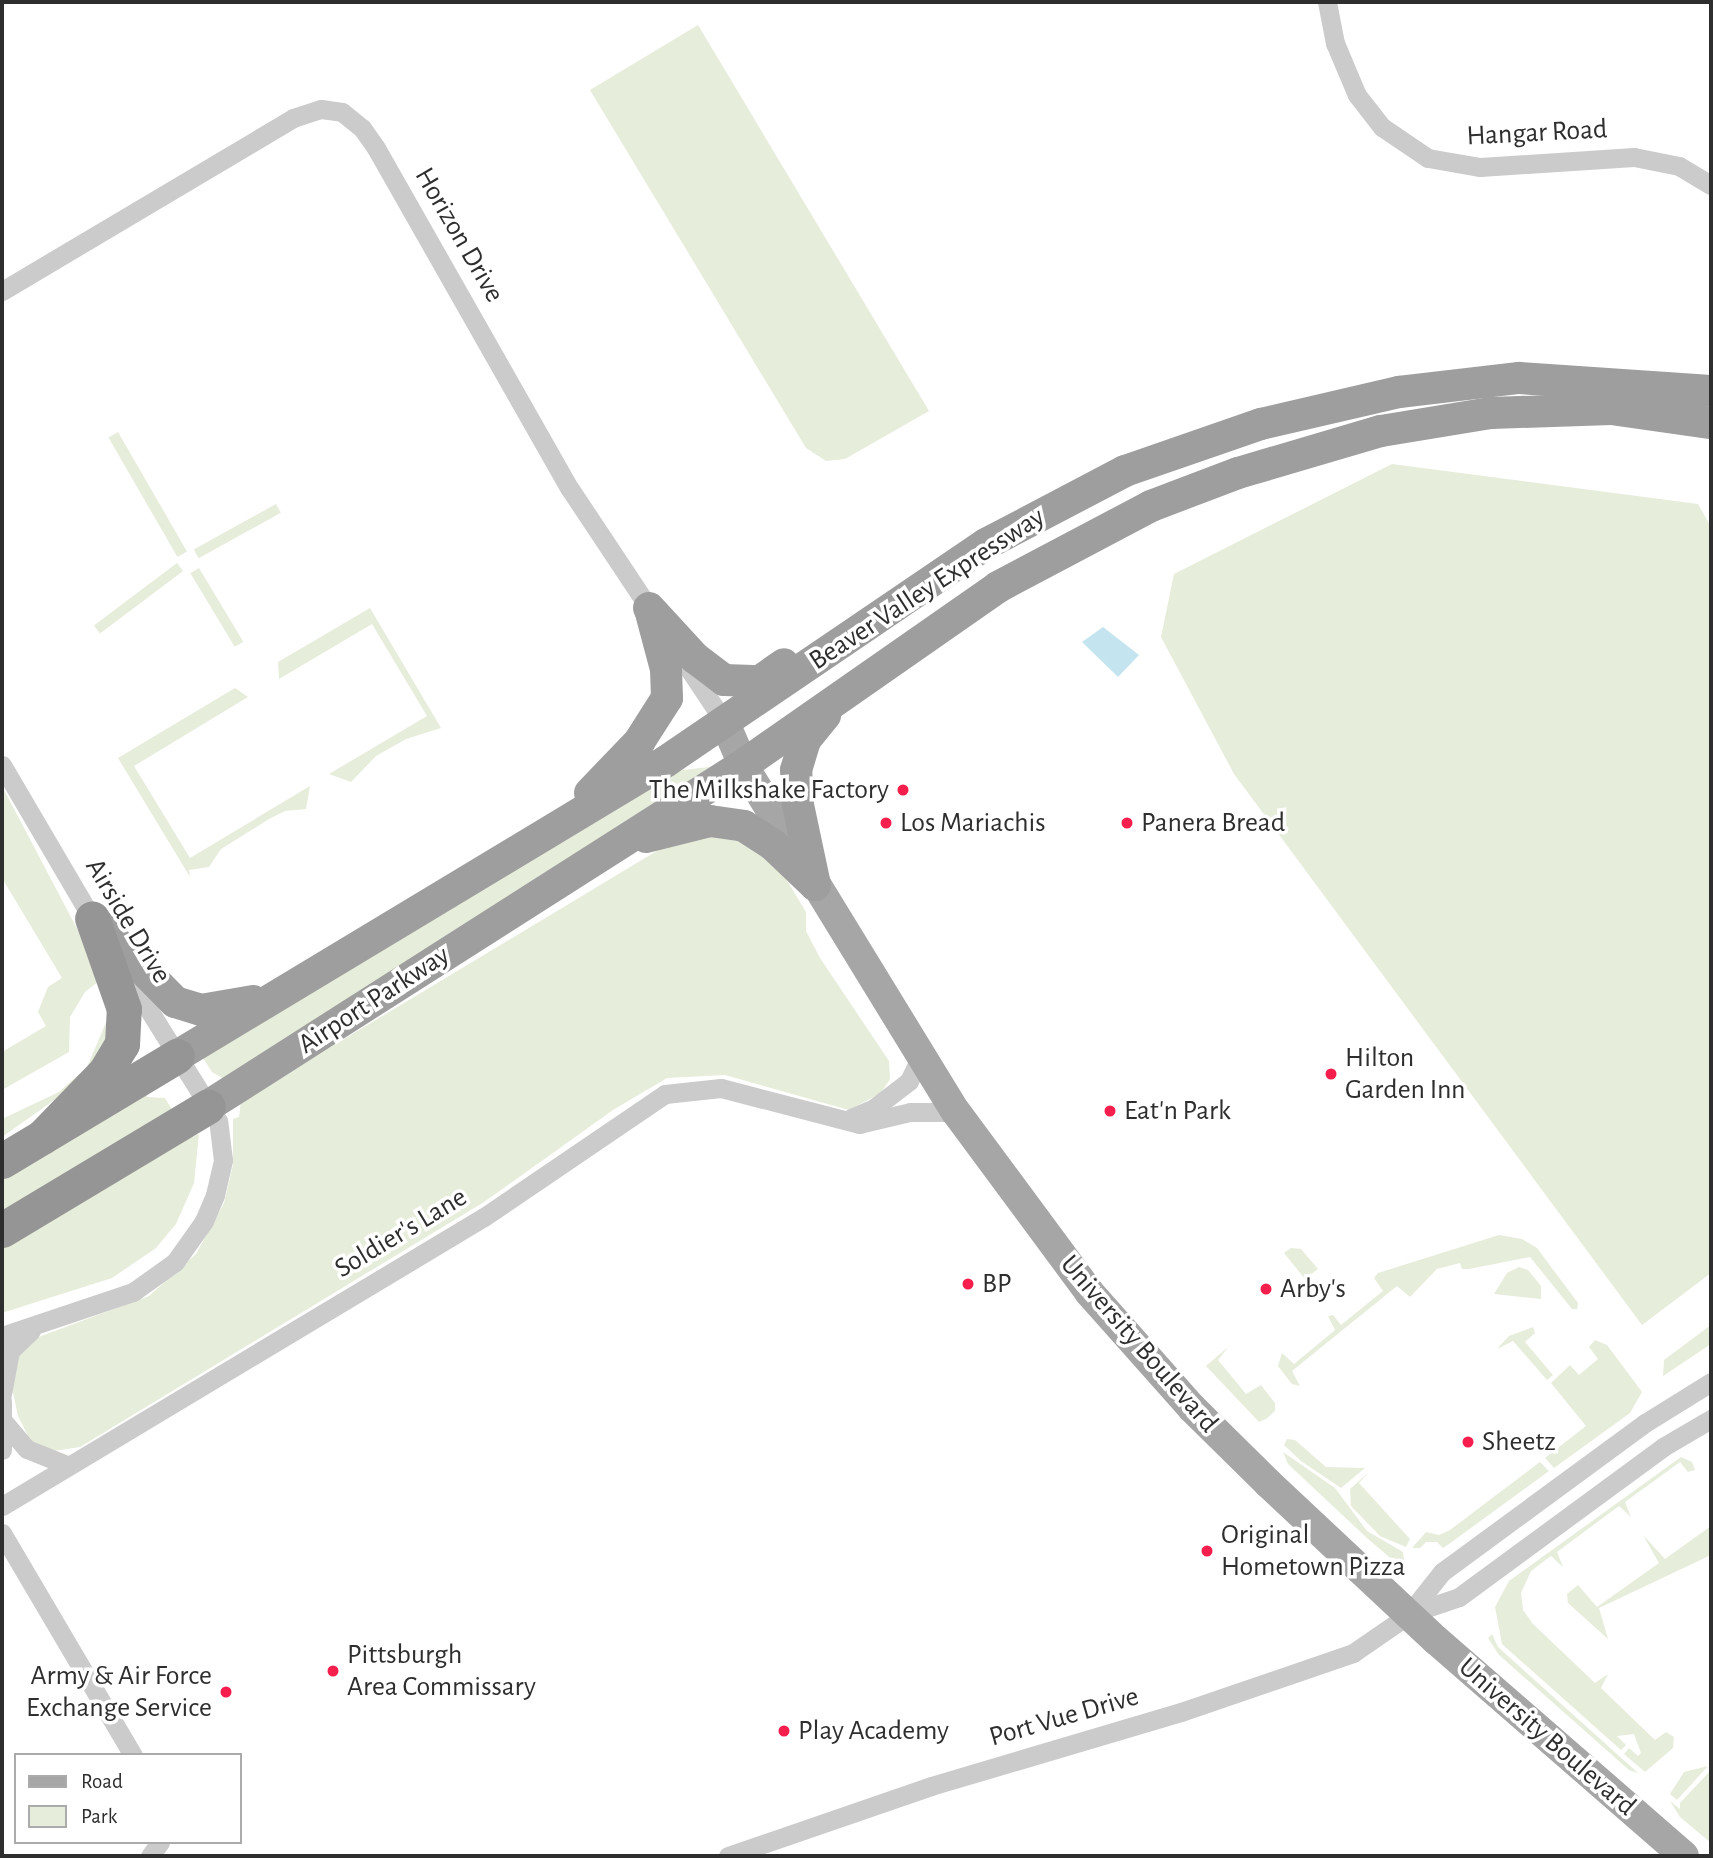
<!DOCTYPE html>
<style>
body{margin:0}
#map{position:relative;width:1713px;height:1858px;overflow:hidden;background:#fff;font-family:"Alegreya Sans",sans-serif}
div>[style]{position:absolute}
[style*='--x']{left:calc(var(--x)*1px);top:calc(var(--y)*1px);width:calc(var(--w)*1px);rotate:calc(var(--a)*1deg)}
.green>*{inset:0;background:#e6edda;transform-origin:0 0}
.water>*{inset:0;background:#c4e4ef}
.minor>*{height:19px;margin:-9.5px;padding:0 9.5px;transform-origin:9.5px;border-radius:9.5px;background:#cbcbcb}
.primary>*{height:30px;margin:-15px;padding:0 15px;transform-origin:15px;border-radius:15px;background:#a6a6a6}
.trunk>*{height:32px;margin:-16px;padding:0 16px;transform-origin:16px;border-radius:16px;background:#9e9e9e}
.motorway>*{height:35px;margin:-17.5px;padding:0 17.5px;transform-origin:17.5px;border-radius:17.5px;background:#959595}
.dots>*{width:19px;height:19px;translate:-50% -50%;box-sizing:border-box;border:4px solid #fff;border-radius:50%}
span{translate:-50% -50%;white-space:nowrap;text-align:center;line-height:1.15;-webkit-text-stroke:7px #fff;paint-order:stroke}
.street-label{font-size:28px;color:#2e2e2e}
.poi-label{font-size:28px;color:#2e2e2e}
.right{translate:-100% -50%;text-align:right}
.left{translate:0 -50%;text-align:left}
.frame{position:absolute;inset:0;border:4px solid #2e2e2e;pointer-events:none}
.legend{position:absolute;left:14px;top:1753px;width:228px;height:91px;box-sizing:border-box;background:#fff;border:2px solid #ababab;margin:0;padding:9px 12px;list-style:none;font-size:21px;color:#2e2e2e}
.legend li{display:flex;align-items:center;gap:14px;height:35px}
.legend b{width:35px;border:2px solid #ababab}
</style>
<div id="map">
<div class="green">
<div style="clip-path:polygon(698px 25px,929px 411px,845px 459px,826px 461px,806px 448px,590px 90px)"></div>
<div style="left:118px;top:432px;width:138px;height:11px;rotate:60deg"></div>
<div style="clip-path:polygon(1392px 464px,1698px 504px,1711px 527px,1711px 1273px,1642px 1325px,1234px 774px,1161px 637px,1174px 574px)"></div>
<div style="left:276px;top:504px;width:10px;height:94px;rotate:61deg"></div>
<div style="left:177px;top:563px;width:10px;height:104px;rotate:53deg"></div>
<div style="left:199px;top:568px;width:86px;height:10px;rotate:59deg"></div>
<div style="clip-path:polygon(370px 608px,441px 728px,406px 739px,376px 756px,351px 782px,329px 774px,427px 716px,372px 624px,279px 679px,278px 662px)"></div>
<div style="clip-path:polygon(235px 688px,248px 697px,134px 766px,190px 858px,310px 786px,306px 809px,285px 811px,269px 819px,221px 849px,209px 867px,189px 870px,190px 877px,118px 758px)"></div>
<div style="clip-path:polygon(709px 767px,711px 771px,224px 1079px,212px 1072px,201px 1055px,675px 771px)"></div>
<div style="clip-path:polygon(2px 786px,103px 978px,85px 992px,70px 1017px,69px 1052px,2px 1090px,2px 1052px,46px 1026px,38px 1012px,48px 987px,62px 978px,2px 878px)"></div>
<div style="clip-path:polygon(685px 834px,739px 839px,777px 864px,806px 912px,806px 931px,820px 958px,889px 1061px,890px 1079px,881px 1093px,849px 1110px,725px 1075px,667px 1078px,613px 1110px,484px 1202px,80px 1447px,54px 1451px,31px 1442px,18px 1416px,11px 1383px,14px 1360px,36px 1338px,149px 1296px,196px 1254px,224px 1203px,233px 1165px,233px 1119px,239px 1117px,241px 1101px)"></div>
<div style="clip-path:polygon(113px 1006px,113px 1035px,108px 1034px,102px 1048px,107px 1052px,94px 1072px,2px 1137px,2px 1119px,59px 1092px,87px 1067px)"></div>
<div style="clip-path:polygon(146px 1091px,147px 1097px,165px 1098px,174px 1113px,2px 1216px,2px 1175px)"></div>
<div style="clip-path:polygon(187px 1132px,190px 1138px,199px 1134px,194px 1183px,176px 1224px,156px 1248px,112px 1278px,2px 1313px,2px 1242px)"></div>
<div style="clip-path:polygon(1499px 1235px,1522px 1239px,1537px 1248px,1578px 1303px,1577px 1309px,1572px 1309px,1530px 1257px,1469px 1269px,1462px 1269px,1460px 1263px,1437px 1269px,1410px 1297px,1397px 1286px,1292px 1371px,1300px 1386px,1292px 1384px,1278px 1366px,1282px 1353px,1294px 1364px,1335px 1330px,1328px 1316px,1333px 1315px,1341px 1325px,1383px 1291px,1374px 1278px,1378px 1273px)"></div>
<div style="clip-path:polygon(1291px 1248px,1301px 1249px,1318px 1269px,1305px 1279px,1284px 1253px)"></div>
<div style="clip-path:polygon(1519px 1267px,1528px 1270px,1541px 1286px,1541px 1299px,1494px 1294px,1507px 1273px)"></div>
<div style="clip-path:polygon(1711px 1325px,1711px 1344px,1663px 1376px,1664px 1360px)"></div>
<div style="clip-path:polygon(1533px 1327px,1535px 1333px,1525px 1342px,1553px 1375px,1547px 1380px,1513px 1341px,1497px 1349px,1509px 1336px)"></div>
<div style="clip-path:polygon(1595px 1340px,1607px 1345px,1642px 1392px,1630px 1413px,1554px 1468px,1545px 1458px,1586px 1426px,1551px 1383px,1570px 1365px,1579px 1375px,1598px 1359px,1589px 1347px)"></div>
<div style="clip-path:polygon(1228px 1347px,1218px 1360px,1246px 1394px,1261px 1385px,1275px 1403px,1275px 1411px,1266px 1419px,1259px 1422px,1206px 1366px)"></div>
<div style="clip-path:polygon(1287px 1439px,1295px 1440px,1326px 1467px,1365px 1468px,1341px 1488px,1301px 1461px,1284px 1445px)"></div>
<div style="clip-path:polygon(1283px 1452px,1335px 1488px,1367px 1531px,1403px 1552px,1404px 1561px,1389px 1557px,1367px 1538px,1288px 1464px)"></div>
<div style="clip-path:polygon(1681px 1457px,1692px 1462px,1695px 1470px,1688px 1472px,1680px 1462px,1625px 1502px,1631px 1517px,1619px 1506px,1557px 1552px,1563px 1567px,1551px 1556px,1531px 1571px,1521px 1593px,1523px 1610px,1533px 1624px,1595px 1683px,1608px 1674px,1601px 1688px,1655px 1740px,1666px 1732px,1674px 1737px,1673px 1748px,1645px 1772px,1624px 1754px,1629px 1748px,1638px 1756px,1641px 1753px,1634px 1734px,1617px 1736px,1626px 1745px,1621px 1750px,1502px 1644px,1495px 1607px,1509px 1581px)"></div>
<div style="clip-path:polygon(1540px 1462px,1549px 1471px,1449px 1544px,1443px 1548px,1437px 1542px,1426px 1542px,1420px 1548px,1412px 1548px,1426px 1532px,1439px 1535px,1450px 1530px)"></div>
<div style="clip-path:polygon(1369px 1472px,1359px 1483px,1410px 1539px,1406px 1547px,1380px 1536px,1351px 1506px,1350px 1489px)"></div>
<div style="clip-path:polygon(1711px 1526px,1711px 1555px,1599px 1608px,1608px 1639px,1568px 1603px,1567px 1594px,1578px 1585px,1597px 1607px,1659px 1563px,1643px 1535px,1665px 1559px)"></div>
<div style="clip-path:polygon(1492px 1634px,1498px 1647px,1638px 1773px,1629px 1770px,1499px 1655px,1488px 1638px)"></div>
<div style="clip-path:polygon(1708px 1766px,1677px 1800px,1670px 1794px,1684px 1772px)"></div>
<div style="clip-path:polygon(1711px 1770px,1711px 1843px,1680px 1817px,1670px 1801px,1680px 1809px,1680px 1803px)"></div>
</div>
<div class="water">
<div style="clip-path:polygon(1103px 627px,1139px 655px,1118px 677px,1082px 642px)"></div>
</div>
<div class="minor">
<div style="--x:1327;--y:2;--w:42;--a:79"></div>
<div style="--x:1335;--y:43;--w:56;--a:67.1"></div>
<div style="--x:1357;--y:95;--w:41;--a:52"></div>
<div style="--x:1382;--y:127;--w:55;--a:34"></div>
<div style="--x:1428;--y:158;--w:53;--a:9.8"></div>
<div style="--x:1480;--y:167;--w:154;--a:-3.7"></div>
<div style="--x:1634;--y:157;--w:46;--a:11.3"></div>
<div style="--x:1679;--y:166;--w:37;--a:31"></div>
<div style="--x:2;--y:291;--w:339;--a:-30.7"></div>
<div style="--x:293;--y:118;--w:29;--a:-18"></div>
<div style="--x:321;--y:109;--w:21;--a:8"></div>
<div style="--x:342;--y:112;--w:26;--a:39"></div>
<div style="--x:362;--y:128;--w:24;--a:55"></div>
<div style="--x:376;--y:148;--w:392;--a:60.4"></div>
<div style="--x:570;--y:489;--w:154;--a:56.4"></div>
<div style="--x:681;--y:657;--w:79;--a:56.3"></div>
<div style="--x:2;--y:765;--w:186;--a:59.6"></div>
<div style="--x:851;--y:1118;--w:25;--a:-23"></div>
<div style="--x:874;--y:1108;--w:44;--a:-37.6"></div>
<div style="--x:909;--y:1081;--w:28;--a:-64"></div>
<div style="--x:2;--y:1336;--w:138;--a:-18.6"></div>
<div style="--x:133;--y:1292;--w:52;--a:-35.5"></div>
<div style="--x:175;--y:1262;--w:50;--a:-54.7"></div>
<div style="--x:204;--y:1221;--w:28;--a:-67"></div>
<div style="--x:215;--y:1195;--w:36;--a:-77"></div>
<div style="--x:223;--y:1160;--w:39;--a:-97"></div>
<div style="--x:218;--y:1121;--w:184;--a:-121.9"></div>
<div style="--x:2;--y:1394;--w:44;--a:-79.5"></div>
<div style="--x:10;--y:1351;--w:29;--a:-44"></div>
<div style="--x:2;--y:1401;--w:49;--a:90"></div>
<div style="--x:4;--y:1422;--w:35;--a:50"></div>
<div style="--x:27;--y:1449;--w:45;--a:22"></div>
<div style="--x:2;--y:1506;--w:562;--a:-30.95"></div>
<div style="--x:484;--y:1217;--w:219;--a:-34.2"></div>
<div style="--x:665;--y:1094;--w:56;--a:-6.1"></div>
<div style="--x:721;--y:1088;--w:143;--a:14.6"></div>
<div style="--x:859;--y:1124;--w:52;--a:-13.2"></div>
<div style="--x:910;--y:1112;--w:46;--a:0"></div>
<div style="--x:2;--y:1533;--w:258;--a:59.5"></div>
<div style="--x:1409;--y:1614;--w:53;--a:-18.8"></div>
<div style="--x:1459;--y:1597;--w:253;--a:-36.3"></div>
<div style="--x:1663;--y:1447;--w:56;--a:-30.3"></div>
<div style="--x:150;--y:1856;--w:17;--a:-54"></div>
<div style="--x:728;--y:1856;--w:215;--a:-19"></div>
<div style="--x:931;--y:1786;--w:261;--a:-16.5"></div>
<div style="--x:1181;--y:1712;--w:182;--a:-18.9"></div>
<div style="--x:1353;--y:1653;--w:67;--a:-34.6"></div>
<div style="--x:1408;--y:1615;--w:55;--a:-51.7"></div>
<div style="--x:1442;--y:1572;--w:252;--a:-36.3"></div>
<div style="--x:1645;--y:1423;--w:78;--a:-31.8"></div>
</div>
<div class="primary">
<div style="--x:725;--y:723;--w:46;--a:66.8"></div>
<div style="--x:743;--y:765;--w:407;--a:58.5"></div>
<div style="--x:956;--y:1112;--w:224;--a:53.5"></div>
<div style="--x:1089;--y:1292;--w:155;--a:48.4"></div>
<div style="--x:1192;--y:1408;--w:107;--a:44.6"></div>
<div style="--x:1268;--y:1483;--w:231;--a:43.1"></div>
<div style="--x:1437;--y:1641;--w:327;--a:41"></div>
</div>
<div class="trunk">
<div style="--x:649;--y:608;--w:68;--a:47.4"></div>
<div style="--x:695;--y:658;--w:36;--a:37"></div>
<div style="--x:724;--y:680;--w:36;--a:2"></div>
<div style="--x:760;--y:681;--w:29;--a:-35"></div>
<div style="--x:590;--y:793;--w:71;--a:-46.1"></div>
<div style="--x:639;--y:742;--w:52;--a:-57.5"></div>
<div style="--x:667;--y:698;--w:29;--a:-92"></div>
<div style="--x:666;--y:669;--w:58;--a:-105"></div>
<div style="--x:646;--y:837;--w:66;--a:-14"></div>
<div style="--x:710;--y:821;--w:34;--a:8"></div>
<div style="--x:744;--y:826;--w:35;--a:33"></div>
<div style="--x:773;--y:845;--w:58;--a:43.6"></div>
<div style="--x:815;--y:885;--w:82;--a:-102"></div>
<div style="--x:798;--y:805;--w:35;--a:-93"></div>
<div style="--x:796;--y:770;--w:31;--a:-73"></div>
<div style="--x:805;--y:740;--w:32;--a:-51"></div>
<div style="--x:92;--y:918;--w:118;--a:45.3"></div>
<div style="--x:175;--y:1002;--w:27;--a:17"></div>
<div style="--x:201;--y:1010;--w:53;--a:-9.8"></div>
<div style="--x:177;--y:1056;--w:570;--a:-31.07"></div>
<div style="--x:665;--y:762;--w:388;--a:-34.2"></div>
<div style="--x:986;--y:544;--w:157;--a:-27.7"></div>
<div style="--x:1125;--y:471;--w:144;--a:-19.1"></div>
<div style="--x:1261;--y:424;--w:142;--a:-13.1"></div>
<div style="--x:1399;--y:392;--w:121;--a:-6.7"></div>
<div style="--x:1519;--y:378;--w:192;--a:3.9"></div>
<div style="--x:208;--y:1106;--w:634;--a:-32.51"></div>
<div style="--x:743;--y:765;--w:311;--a:-34.9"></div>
<div style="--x:998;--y:587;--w:173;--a:-27.9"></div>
<div style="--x:1151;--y:506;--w:93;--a:-20.8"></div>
<div style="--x:1238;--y:473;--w:149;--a:-16.4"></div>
<div style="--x:1381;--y:431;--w:111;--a:-9.3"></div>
<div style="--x:1491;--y:413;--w:120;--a:-1.9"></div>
<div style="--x:1611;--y:409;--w:101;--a:8"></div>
</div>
<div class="motorway">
<div style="--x:42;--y:1137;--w:91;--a:-45.9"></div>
<div style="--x:105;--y:1072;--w:33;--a:-59"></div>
<div style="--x:122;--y:1044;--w:35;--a:-87"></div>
<div style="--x:124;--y:1009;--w:96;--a:-109.4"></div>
<div style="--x:2;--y:1161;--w:204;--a:-31"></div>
<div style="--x:2;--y:1230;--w:240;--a:-31"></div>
</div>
<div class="dots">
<div style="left:903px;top:790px;background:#f61e4c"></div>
<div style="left:886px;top:823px;background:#f61e4c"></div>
<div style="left:1127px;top:823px;background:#f61e4c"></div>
<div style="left:1331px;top:1074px;background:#f61e4c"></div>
<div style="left:1110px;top:1111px;background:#f61e4c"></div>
<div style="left:968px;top:1284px;background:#f61e4c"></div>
<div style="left:1266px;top:1289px;background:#f61e4c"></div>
<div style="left:1468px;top:1442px;background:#f61e4c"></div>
<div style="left:1207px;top:1551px;background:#f61e4c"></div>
<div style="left:333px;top:1671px;background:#f61e4c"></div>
<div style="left:226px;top:1692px;background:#f61e4c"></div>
<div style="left:784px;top:1731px;background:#f61e4c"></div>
</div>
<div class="street-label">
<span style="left:1537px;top:133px;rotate:-3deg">Hangar Road</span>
<span style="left:459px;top:235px;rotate:60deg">Horizon Drive</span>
<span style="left:927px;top:589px;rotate:-33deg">Beaver Valley Expressway</span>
<span style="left:128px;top:921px;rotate:59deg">Airside Drive</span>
<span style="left:374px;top:1000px;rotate:-33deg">Airport Parkway</span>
<span style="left:401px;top:1233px;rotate:-31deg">Soldier's Lane</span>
<span style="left:1139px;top:1344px;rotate:49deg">University Boulevard</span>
<span style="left:1064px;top:1717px;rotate:-16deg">Port Vue Drive</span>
<span style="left:1547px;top:1737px;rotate:41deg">University Boulevard</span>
</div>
<div class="poi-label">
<span class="right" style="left:889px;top:790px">The Milkshake Factory</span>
<span class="left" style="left:900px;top:823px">Los Mariachis</span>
<span class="left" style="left:1141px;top:823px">Panera Bread</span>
<span class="left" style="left:1345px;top:1074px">Hilton<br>Garden Inn</span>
<span class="left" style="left:1124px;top:1111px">Eat'n Park</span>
<span class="left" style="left:982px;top:1284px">BP</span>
<span class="left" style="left:1280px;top:1289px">Arby's</span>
<span class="left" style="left:1482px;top:1442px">Sheetz</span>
<span class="left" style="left:1221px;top:1551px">Original<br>Hometown Pizza</span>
<span class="left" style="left:347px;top:1671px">Pittsburgh<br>Area Commissary</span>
<span class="right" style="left:212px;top:1692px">Army &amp; Air Force<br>Exchange Service</span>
<span class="left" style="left:798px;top:1731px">Play Academy</span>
</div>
<div class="frame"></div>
<ul class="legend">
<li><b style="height:9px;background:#a6a6a6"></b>Road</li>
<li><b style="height:19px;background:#e6edda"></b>Park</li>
</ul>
</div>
